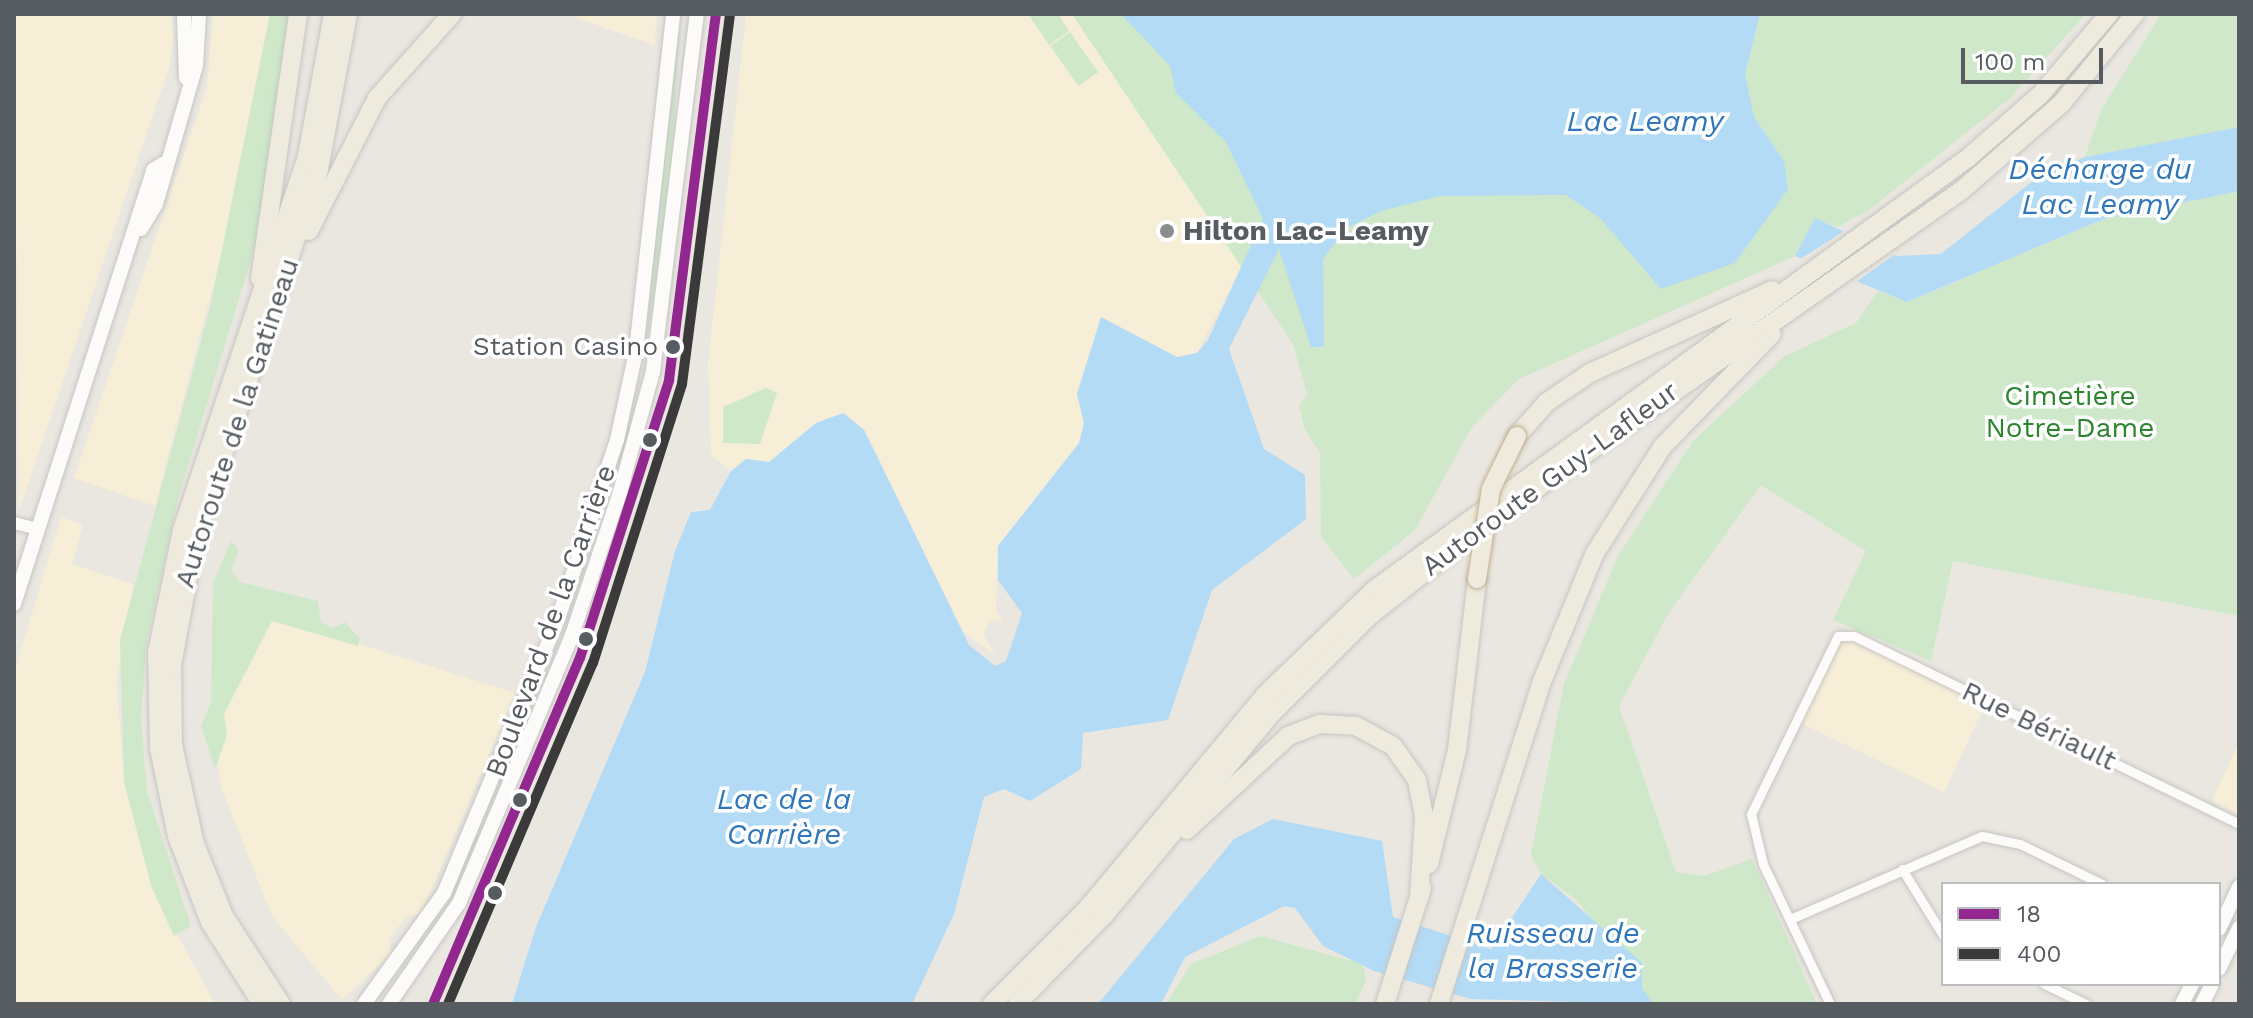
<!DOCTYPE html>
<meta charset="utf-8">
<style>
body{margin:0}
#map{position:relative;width:2253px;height:1018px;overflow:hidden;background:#eae7e0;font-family:"Work Sans",sans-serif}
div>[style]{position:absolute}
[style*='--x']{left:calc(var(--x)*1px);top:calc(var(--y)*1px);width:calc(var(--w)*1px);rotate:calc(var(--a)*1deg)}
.commercial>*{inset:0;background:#f6eed7}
.green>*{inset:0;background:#cee8c9;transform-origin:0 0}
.water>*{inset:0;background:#b3dbf6}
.pier>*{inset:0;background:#eae7e0}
.roads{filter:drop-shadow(0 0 2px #c5c5c3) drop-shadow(0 0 2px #c5c5c3)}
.minor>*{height:9px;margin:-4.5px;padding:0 4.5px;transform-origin:4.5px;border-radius:4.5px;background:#fcfbfa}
.tertiary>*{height:12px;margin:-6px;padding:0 6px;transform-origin:6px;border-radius:6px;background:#fcfbfa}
.secondary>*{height:14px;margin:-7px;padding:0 7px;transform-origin:7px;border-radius:7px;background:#fcfbfa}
.motorway>*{height:18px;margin:-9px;padding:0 9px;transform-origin:9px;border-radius:9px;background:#eeeadd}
.bridges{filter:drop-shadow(0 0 2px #c0b08f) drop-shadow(0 0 2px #c0b08f)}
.motorway-bridge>*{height:18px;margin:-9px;padding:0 9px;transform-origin:9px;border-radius:9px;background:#eeeadd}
.bus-1>*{height:10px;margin:-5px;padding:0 5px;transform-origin:5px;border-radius:5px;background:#922790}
.bus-2>*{height:10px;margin:-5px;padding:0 5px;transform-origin:5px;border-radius:5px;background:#3a3a3a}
.dots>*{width:22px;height:22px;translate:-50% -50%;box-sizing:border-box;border:4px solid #fff;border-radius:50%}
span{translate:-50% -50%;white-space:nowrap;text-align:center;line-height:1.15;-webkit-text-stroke:7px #fff;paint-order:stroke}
.bus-label{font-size:26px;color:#575c61}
.right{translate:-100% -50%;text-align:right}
.poi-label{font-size:28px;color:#575c61;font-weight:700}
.left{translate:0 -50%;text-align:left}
.park-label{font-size:28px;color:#2b852d}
.street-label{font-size:28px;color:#575c61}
.water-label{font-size:30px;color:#2f76bb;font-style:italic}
.frame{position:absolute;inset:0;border:16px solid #575c61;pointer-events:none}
.legend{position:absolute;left:1941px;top:882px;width:280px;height:104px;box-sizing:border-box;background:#fff;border:2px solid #bcbec0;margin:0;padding:10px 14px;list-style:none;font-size:24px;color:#575c61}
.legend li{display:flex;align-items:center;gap:16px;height:40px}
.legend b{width:40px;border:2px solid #bcbec0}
.scale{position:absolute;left:1961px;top:48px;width:142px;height:36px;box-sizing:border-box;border:4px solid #575c61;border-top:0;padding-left:10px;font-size:24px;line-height:28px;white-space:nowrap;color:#575c61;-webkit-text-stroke:6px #fff;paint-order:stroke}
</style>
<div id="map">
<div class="commercial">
<div style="clip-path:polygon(14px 14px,171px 14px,173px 35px,170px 65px,19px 511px)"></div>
<div style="clip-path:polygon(213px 14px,270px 14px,230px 222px,155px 506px,74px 478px,207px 87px)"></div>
<div style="clip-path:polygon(565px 14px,656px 14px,655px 45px)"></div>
<div style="clip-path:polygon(746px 14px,1072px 14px,1242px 265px,1197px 353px,1177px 357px,1101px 318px,1077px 394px,1084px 423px,1079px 443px,998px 546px,996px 611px,1003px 620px,991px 621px,983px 634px,996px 656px,962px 630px,865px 430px,844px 413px,816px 423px,769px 462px,746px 459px,731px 471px,711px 455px,708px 364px)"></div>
<div style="clip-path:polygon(61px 517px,83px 525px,72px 564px,133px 584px,117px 682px,124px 783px,152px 888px,215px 1004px,14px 1004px,14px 673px)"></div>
<div style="clip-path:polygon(218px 599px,515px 693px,421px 914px,406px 917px,389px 939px,391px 954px,342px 1000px,272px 916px,221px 787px,213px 731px)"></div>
<div style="clip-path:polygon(1843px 634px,1987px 701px,1944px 792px,1792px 719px,1830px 643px)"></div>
<div style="clip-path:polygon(2239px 742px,2239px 814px,2212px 801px)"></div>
</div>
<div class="green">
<div style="clip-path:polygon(270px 14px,290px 14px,256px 243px,177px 502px,146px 646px,141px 719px,147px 792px,191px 926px,174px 936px,152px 888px,124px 782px,120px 640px,210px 308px)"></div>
<div style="clip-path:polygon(681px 14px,671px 183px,645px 353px,652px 266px)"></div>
<div style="clip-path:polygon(1028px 14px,1058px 14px,1069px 31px,1049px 45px)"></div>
<div style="clip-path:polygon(1072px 14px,2086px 14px,2009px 99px,1869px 210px,1838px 227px,1815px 219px,1795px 256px,1519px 379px,1472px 427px,1415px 530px,1354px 579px,1321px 537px,1320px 452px,1305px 430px,1299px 406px,1307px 394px,1293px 344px)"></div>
<div style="clip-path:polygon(2161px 14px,2239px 14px,2239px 127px,2085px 157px,2101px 110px)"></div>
<div style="left:1070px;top:32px;width:49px;height:24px;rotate:55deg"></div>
<div style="clip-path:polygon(2239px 191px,2239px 616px,1953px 561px,1931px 661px,1833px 620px,1866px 551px,1761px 485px,1668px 614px,1619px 706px,1676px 872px,1704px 876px,1752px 859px,1817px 1004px,1653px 1004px,1578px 901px,1541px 874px,1531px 855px,1564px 684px,1618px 556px,1693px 441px,1785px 356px,1856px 323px,1878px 291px,1908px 302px,2104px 219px)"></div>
<div style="clip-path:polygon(766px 388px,777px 393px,760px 444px,723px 443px,723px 407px)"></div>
<div style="clip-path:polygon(231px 541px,239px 550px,231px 570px,240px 582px,318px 601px,321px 622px,332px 628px,345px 622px,360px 639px,358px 646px,272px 621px,224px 714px,227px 735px,215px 769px,201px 726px,211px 702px,213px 583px)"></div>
<div style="clip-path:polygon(1260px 936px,1363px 964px,1366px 981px,1355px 1004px,1166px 1004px,1191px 964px)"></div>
</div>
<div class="water">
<div style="clip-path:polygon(1121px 14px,1760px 14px,1745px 75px,1754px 117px,1784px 161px,1788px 189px,1735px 263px,1661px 289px,1600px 218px,1566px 195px,1440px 196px,1381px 211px,1347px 228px,1323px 259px,1324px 347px,1311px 347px,1279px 249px,1229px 349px,1264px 449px,1305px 475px,1306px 519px,1212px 590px,1168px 720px,1083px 733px,1081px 769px,1030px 801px,1004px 789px,984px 797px,954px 914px,912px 1004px,512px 1004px,536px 927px,645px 672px,675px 551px,691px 512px,710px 510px,731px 471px,746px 459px,769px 462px,816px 423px,843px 413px,864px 430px,969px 645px,995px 666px,1006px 661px,1022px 613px,998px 580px,998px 546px,1079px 443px,1084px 423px,1077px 394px,1101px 317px,1177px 357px,1197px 353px,1208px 340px,1263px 219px,1226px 142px,1176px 93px,1170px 66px)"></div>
<div style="clip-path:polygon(2239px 127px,2239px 191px,2104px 219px,1907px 302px,1795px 256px,1815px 218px,1897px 256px,1941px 254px,2039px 176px,2085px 157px)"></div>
<div style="clip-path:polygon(1273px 819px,1382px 841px,1393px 917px,1491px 949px,1541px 874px,1642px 963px,1642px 988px,1653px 1004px,1471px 999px,1374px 971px,1323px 946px,1295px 908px,1284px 906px,1185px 957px,1161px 1004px,1098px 1004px,1234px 839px)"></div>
</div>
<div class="pier">
<div style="clip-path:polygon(1849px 228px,1898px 252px,1852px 285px,1797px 261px)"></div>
</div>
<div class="roads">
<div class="minor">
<div style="--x:1902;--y:869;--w:78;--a:58.2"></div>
<div style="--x:1790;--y:919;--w:209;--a:-23.4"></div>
<div style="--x:1982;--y:836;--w:39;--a:12"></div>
<div style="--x:2020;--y:844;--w:91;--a:26"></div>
<div style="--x:2044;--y:984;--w:47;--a:25.5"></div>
<div style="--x:1830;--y:1004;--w:155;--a:-115.6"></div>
<div style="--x:1763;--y:864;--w:51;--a:-103.5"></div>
<div style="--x:1751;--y:814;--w:198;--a:-64"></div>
<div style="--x:1838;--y:636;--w:16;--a:0"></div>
<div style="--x:1854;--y:636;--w:428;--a:26"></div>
</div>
<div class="tertiary">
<div style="--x:14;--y:523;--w:25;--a:14"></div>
</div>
<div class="secondary">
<div style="--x:184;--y:14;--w:64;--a:88.2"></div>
<div style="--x:141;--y:229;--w:29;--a:-59"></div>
<div style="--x:156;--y:204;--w:145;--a:-73.9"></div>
<div style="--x:196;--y:65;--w:51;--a:-86.6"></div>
<div style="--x:14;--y:604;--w:456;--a:-72.2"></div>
<div style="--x:153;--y:170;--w:12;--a:-31"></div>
<div style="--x:2219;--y:929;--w:47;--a:-64.5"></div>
<div style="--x:2219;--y:969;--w:46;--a:-64"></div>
<div style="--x:364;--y:1004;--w:137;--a:-54.2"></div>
<div style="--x:444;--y:893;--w:297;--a:-67.4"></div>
<div style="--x:558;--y:619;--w:188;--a:-71.8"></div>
<div style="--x:617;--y:440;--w:91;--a:-77.9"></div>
<div style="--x:636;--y:351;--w:339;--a:-83.7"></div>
<div style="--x:389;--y:1004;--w:123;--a:-55.3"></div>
<div style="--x:459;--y:903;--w:291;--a:-67.1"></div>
<div style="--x:572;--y:635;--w:151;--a:-71.4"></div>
<div style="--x:620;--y:492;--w:125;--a:-74.7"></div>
<div style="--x:653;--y:371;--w:360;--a:-83"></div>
<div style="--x:2182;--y:1004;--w:22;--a:-63"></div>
<div style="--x:2202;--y:1004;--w:22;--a:-63"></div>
</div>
<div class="motorway">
<div style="--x:309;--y:231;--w:149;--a:-62.9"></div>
<div style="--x:377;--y:98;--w:113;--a:-48.2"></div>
<div style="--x:260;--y:278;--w:267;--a:-81.8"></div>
<div style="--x:1517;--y:436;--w:45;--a:-48.6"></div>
<div style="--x:1547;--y:402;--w:52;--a:-34"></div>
<div style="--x:1590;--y:373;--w:200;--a:-24.5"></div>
<div style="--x:1187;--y:830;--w:138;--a:-42.9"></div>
<div style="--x:1288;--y:736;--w:34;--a:-21"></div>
<div style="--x:1320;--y:724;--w:36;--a:3"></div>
<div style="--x:1356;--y:726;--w:42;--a:28.4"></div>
<div style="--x:1393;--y:746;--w:42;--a:54.8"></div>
<div style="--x:1417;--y:780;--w:38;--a:79"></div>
<div style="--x:1424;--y:817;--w:81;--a:93.5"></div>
<div style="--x:1429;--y:864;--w:117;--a:-76.2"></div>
<div style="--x:1457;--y:750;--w:172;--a:-83.3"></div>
<div style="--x:262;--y:1004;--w:97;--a:-122.4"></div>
<div style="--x:210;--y:922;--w:92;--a:-111"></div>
<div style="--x:177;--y:836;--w:90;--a:-101.6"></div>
<div style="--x:159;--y:748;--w:95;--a:-91.2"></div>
<div style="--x:157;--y:653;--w:126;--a:-78.5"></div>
<div style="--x:182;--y:530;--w:394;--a:-71.5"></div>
<div style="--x:307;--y:156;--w:144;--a:-79.6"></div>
<div style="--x:281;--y:1004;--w:105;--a:-122.9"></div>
<div style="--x:224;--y:916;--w:78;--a:-111.9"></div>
<div style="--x:195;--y:844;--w:101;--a:-102.5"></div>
<div style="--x:173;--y:745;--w:80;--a:-90.7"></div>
<div style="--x:172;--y:665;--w:132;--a:-79.5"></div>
<div style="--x:196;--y:535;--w:386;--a:-71.4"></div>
<div style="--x:319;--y:169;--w:158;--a:-79.4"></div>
<div style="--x:992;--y:1004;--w:134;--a:-45"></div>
<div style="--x:1087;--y:909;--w:278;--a:-50.2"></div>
<div style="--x:1265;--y:695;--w:151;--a:-43.9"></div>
<div style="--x:1374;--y:590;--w:734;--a:-36.03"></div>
<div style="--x:1968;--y:158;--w:97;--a:-41.2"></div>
<div style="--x:2041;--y:94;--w:105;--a:-49.6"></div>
<div style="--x:1017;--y:1004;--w:127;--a:-45.6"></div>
<div style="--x:1106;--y:913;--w:259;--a:-50.3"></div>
<div style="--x:1271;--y:714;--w:137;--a:-45"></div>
<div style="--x:1368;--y:617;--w:147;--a:-38.4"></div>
<div style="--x:1483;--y:526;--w:585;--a:-35.05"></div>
<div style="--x:1962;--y:190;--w:131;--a:-41"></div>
<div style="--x:2061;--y:104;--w:117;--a:-50.6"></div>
<div style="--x:1385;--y:1004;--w:122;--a:-72.3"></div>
<div style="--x:1439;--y:1004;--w:341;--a:-72.3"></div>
<div style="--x:1543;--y:679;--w:136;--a:-67.6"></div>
<div style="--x:1595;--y:553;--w:127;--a:-57.6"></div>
<div style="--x:1663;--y:446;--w:156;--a:-45.8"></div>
</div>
</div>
<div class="bridges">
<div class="motorway-bridge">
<div style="--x:1477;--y:579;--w:91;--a:-81.2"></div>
<div style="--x:1491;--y:489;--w:59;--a:-63.9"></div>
</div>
</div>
<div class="bus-1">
<div style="--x:433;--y:1004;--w:376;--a:-67"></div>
<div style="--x:580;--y:658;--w:292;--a:-72.2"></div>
<div style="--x:669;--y:380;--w:369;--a:-82.7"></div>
</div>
<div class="bus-2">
<div style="--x:448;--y:1004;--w:371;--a:-67"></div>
<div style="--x:593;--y:663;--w:293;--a:-72.3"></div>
<div style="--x:682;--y:384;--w:371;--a:-82.6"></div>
</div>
<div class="dots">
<div style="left:1167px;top:231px;background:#8a8d8d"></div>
<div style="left:673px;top:347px;background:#575c61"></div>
<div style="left:650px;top:440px;background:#575c61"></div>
<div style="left:586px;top:639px;background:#575c61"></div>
<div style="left:520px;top:800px;background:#575c61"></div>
<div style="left:495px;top:893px;background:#575c61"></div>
</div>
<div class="bus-label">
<span class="right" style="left:658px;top:347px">Station Casino</span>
</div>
<div class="poi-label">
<span class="left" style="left:1183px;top:231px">Hilton Lac-Leamy</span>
</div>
<div class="park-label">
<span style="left:2070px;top:412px">Cimetière<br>Notre-Dame</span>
</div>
<div class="street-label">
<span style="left:237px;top:423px;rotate:-72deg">Autoroute de la Gatineau</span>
<span style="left:1550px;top:479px;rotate:-36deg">Autoroute Guy-Lafleur</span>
<span style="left:551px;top:621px;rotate:-70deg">Boulevard de la Carrière</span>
<span style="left:2039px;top:726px;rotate:26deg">Rue Bériault</span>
</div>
<div class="water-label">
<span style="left:1645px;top:121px">Lac Leamy</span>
<span style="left:2100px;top:186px">Décharge du<br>Lac Leamy</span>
<span style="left:784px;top:816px">Lac de la<br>Carrière</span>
<span style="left:1553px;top:950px">Ruisseau de<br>la Brasserie</span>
</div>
<div class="frame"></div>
<ul class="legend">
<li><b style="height:10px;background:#922790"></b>18</li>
<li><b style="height:10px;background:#3a3a3a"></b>400</li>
</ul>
<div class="scale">100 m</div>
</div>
